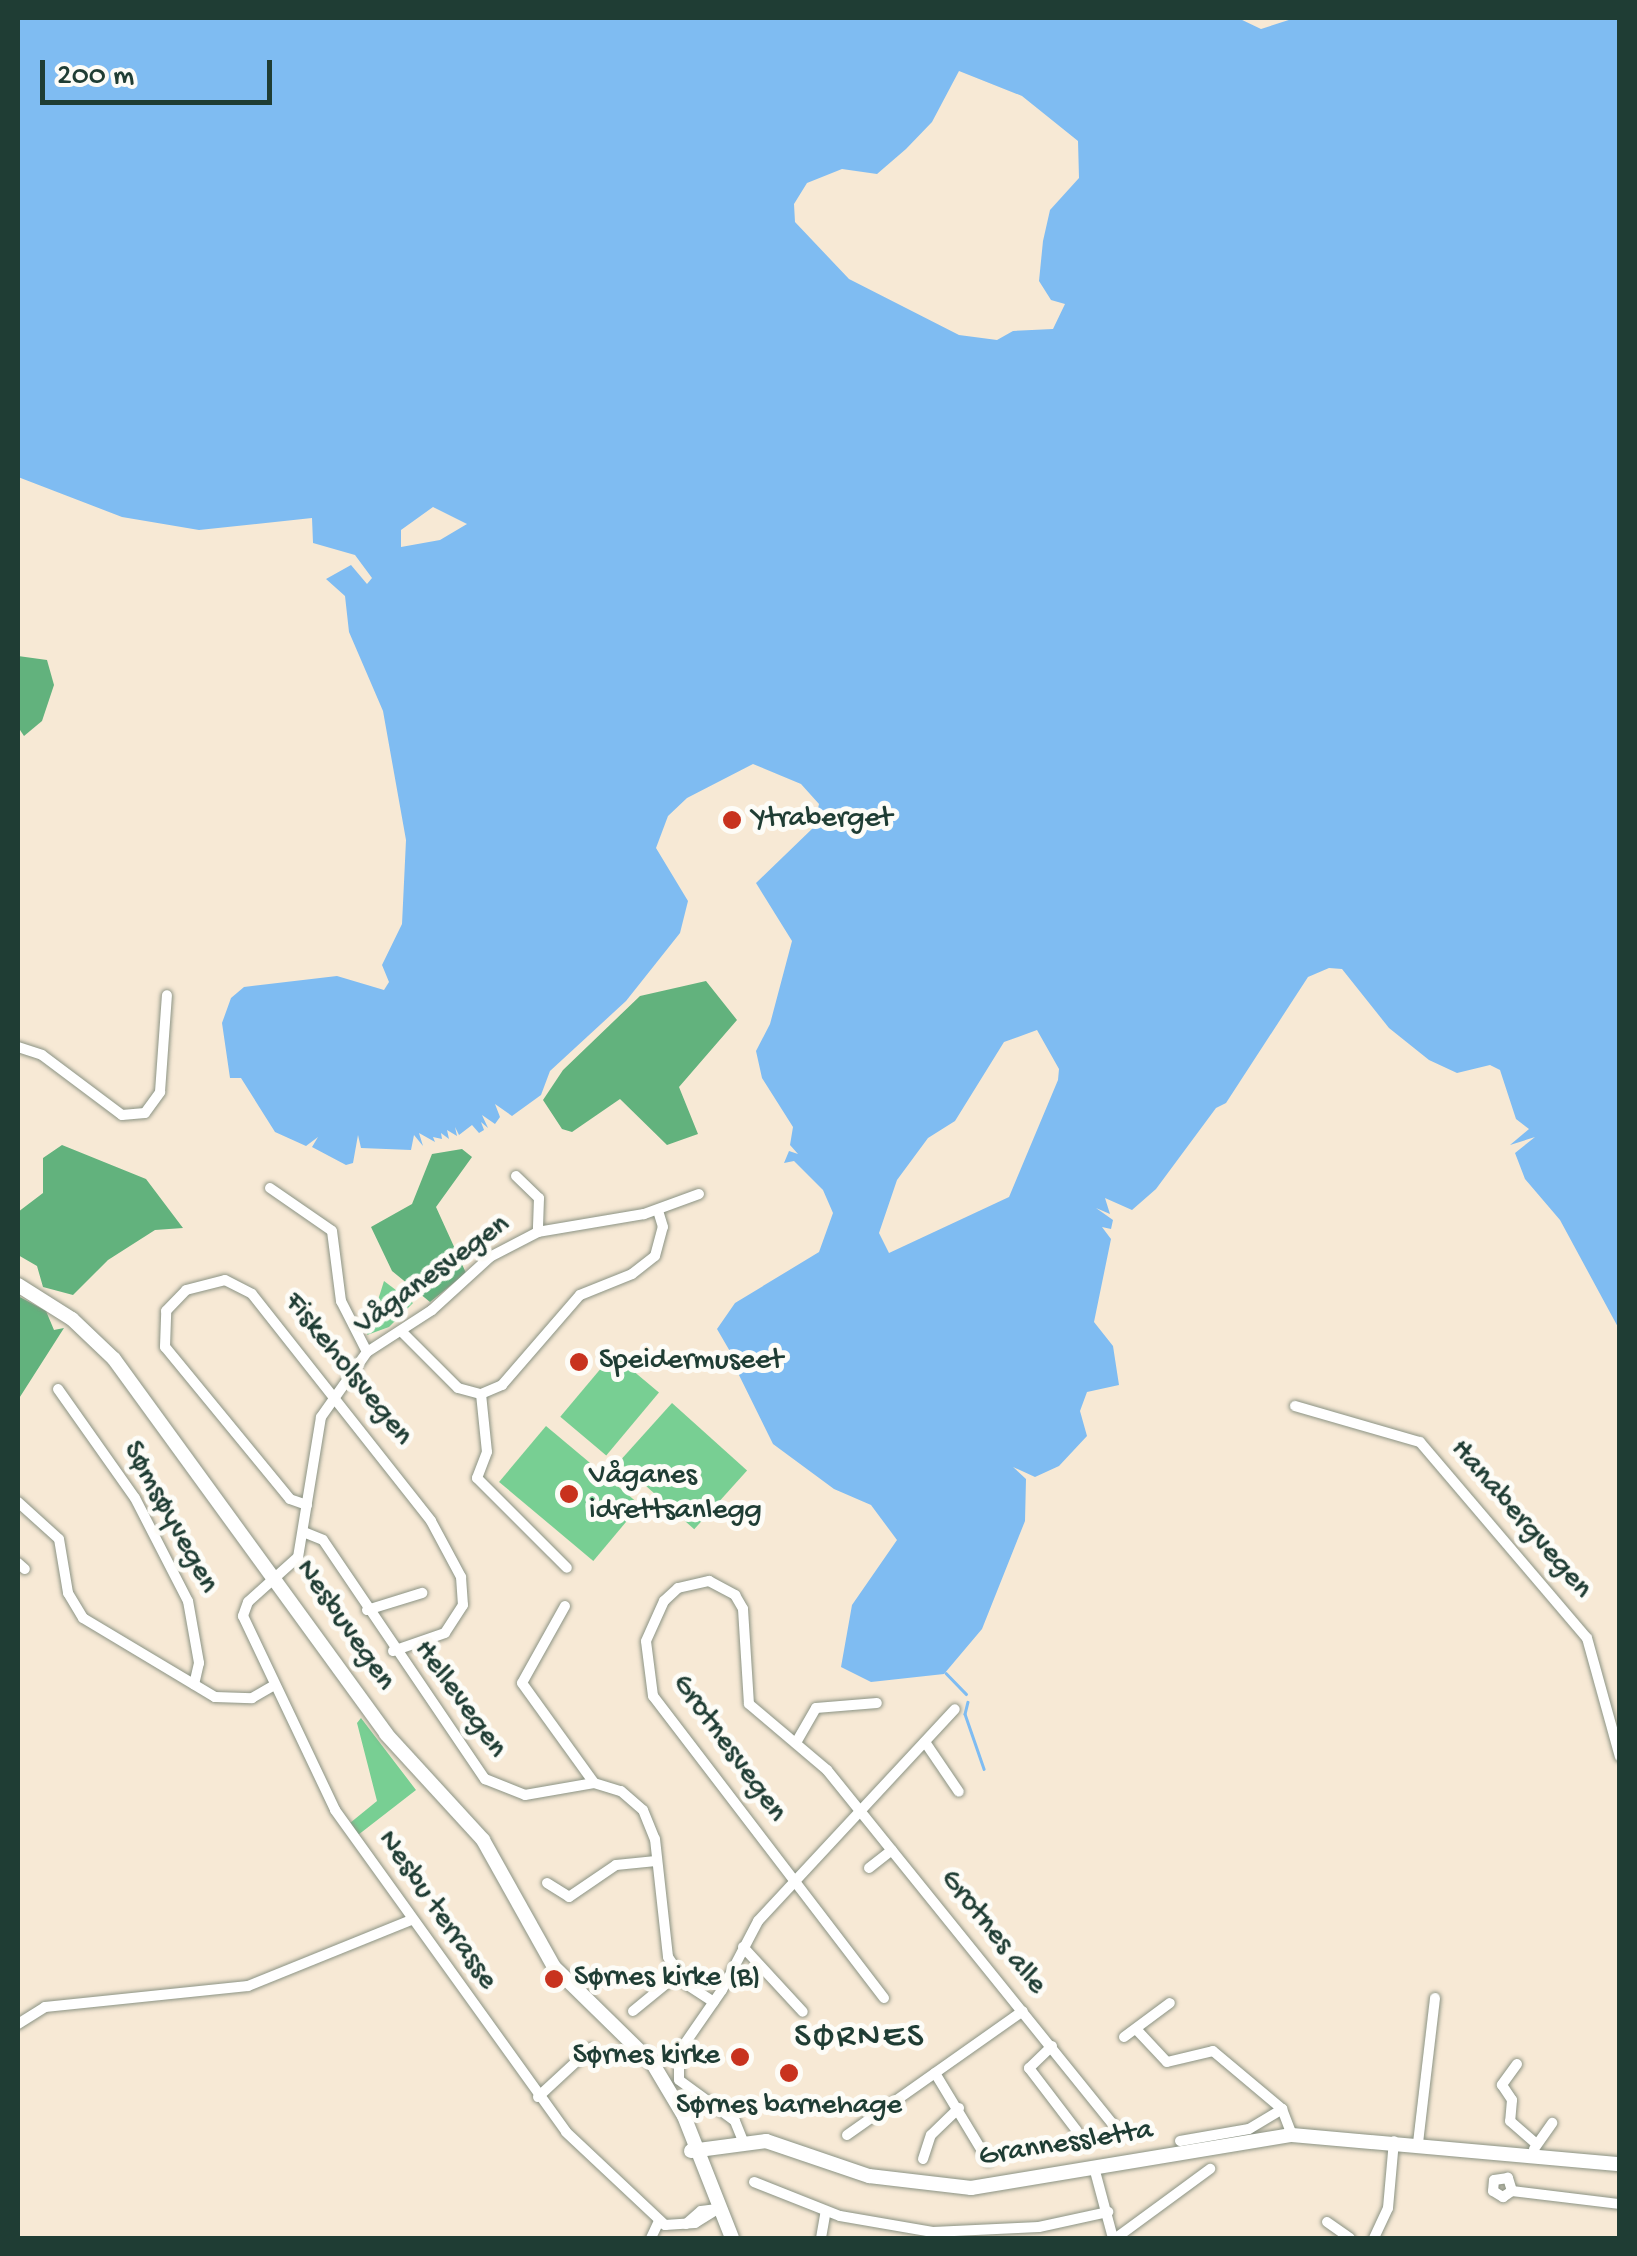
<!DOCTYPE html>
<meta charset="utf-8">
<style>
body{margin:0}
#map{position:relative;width:1637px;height:2256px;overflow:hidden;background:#f7e9d5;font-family:"Gochi Hand",sans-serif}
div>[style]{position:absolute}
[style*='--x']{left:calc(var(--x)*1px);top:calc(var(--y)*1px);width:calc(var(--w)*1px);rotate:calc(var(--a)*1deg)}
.green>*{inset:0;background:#78cf93;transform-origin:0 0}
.forest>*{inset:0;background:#62b27d}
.water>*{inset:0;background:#7fbcf2}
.stream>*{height:2.5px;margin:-1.25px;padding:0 1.25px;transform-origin:1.25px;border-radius:1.25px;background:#7fbcf2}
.roads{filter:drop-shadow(0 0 2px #8b9384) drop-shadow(0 0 2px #8b9384)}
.minor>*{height:10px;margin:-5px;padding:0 5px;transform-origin:5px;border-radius:5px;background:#fff}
.major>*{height:14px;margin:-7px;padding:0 7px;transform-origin:7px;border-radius:7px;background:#fff}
.dots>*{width:28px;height:28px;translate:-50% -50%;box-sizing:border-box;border:5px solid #fdfcf7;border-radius:50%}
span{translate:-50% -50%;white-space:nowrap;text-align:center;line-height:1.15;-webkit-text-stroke:10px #fdfcf7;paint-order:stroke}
.poi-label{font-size:30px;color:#1f3d34}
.left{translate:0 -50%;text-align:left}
.right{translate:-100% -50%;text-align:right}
.street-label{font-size:30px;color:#1f3d34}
.quarter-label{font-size:35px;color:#1f3d34;letter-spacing:2.5px}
.frame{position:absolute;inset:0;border:20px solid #1f3d34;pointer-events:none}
.scale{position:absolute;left:40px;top:60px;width:232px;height:45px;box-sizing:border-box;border:5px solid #1f3d34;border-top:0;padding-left:12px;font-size:30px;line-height:35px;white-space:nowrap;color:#1f3d34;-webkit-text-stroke:8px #fdfcf7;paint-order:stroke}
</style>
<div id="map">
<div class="green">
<div style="clip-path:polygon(384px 1281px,413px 1303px,389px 1327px,367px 1335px)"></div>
<div style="left:613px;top:1354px;width:60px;height:82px;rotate:40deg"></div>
<div style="left:672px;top:1403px;width:101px;height:79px;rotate:42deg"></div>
<div style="left:546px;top:1426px;width:123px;height:73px;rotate:40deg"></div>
<div style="clip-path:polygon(361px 1718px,416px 1790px,358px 1835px,350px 1823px,377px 1801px,357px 1723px)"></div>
</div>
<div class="forest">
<div style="clip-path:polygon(18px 656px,47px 660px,54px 685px,42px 721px,24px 736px,18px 727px)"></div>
<div style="clip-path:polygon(706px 981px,737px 1020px,679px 1087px,698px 1134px,667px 1145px,620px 1099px,572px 1132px,562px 1129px,543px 1100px,563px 1070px,640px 996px)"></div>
<div style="clip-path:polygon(62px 1145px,146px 1179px,183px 1228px,155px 1230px,108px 1260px,73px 1295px,43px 1287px,37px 1266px,18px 1255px,18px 1212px,43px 1193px,43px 1158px)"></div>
<div style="clip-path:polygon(462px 1149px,472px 1157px,436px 1207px,466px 1273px,430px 1302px,392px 1271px,371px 1227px,412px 1204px,432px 1154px)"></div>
<div style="clip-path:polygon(18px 1296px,46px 1311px,54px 1330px,64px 1328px,18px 1400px)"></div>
</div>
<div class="water">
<div style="clip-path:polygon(evenodd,18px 18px,1238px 18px,1261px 29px,1295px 18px,1619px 18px,1619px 1329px,1560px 1220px,1525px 1179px,1515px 1153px,1535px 1137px,1510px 1145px,1529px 1129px,1516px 1119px,1500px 1070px,1490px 1065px,1457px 1073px,1429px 1060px,1389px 1028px,1342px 969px,1329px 968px,1308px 977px,1226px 1103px,1216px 1108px,1156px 1189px,1132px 1210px,1105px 1198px,1110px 1214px,1096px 1208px,1113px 1220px,1111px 1229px,1102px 1227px,1111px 1239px,1094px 1322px,1113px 1346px,1119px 1385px,1087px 1392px,1080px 1411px,1087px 1436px,1059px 1466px,1035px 1477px,1013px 1467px,1026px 1479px,1025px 1521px,982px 1629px,944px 1674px,871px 1682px,841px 1667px,852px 1605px,897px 1540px,871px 1505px,834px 1489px,773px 1444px,735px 1367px,729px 1369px,735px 1360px,717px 1329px,735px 1303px,819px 1252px,833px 1213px,823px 1190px,794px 1161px,784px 1163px,789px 1151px,798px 1154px,790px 1145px,793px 1127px,762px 1078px,756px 1051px,770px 1024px,792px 941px,756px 883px,814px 827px,819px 804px,801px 784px,753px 764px,687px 798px,668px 816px,656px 848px,688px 901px,680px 933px,626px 1001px,550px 1071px,541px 1095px,512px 1116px,495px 1104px,500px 1117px,495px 1124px,482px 1115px,488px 1128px,481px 1122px,484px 1130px,479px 1133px,472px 1125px,459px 1135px,455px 1127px,457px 1136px,447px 1130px,449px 1139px,441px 1133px,442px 1139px,433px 1137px,435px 1142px,419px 1133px,423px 1146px,414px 1135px,411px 1150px,361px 1148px,358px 1135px,353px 1163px,346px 1165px,312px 1147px,318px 1137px,306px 1146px,275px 1132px,241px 1078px,230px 1078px,222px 1023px,231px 998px,244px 987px,337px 976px,384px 990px,389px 982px,382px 965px,402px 924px,406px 840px,383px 711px,349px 632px,345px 596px,326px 579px,351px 565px,367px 584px,372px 578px,355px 555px,313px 543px,312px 518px,199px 530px,122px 517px,18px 477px,18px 18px,959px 71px,1022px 96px,1078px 141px,1079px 178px,1050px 210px,1043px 241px,1039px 281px,1051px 300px,1065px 304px,1053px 329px,1013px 331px,997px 340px,959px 335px,849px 279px,795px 222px,794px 204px,807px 183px,842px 169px,877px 174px,906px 149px,932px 122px,959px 71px,18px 18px,433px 507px,467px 524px,440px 540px,401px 547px,401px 530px,433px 507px,18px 18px,1037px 1030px,1059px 1069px,1058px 1080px,1009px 1197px,889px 1253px,879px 1233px,897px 1180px,928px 1138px,955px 1121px,1004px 1042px,1037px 1030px)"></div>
</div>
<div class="stream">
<div style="--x:946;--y:1673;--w:29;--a:46"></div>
<div style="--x:968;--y:1702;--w:12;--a:104"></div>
<div style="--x:965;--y:1714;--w:58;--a:70.9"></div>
</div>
<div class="roads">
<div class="minor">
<div style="--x:18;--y:1047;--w:25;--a:18"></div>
<div style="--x:42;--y:1055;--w:100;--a:36.9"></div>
<div style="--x:122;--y:1115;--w:23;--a:-5"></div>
<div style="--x:145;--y:1113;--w:26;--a:-54"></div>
<div style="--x:160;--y:1092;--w:97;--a:-85.9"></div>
<div style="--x:516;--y:1176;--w:32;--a:44"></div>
<div style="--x:539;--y:1198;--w:34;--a:92"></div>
<div style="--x:270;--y:1188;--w:75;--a:34.7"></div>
<div style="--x:332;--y:1231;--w:71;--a:82.7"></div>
<div style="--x:341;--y:1301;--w:57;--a:63"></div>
<div style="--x:699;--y:1194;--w:59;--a:160"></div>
<div style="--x:644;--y:1214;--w:108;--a:170.4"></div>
<div style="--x:538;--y:1232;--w:54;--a:152.5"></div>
<div style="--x:490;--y:1257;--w:79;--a:137.6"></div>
<div style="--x:432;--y:1310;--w:77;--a:147.1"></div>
<div style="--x:367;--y:1352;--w:80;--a:125.3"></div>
<div style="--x:321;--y:1417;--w:142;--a:99.3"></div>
<div style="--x:298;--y:1557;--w:67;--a:138"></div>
<div style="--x:248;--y:1602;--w:15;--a:110"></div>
<div style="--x:243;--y:1616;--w:215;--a:64.6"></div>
<div style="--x:335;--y:1810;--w:396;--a:54.3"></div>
<div style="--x:566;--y:2132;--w:136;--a:43.2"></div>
<div style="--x:665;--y:2225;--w:30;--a:-4"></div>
<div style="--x:695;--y:2223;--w:26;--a:-32"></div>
<div style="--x:402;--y:1332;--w:79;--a:45"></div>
<div style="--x:458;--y:1388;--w:24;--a:15"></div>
<div style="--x:481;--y:1394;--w:23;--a:-23"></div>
<div style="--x:502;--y:1385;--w:119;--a:-49.1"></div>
<div style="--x:580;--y:1295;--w:56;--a:-22"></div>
<div style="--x:632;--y:1274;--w:29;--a:-38"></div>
<div style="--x:655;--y:1256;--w:30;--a:-75"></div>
<div style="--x:663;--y:1227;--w:17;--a:-107"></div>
<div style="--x:58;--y:1389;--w:133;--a:54.8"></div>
<div style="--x:135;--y:1498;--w:116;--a:62.8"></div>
<div style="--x:188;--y:1601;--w:63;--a:79.9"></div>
<div style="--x:199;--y:1663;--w:22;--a:103"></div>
<div style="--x:481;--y:1394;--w:58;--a:84.1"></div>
<div style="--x:487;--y:1452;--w:28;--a:111"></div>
<div style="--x:477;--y:1478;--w:127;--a:45"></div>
<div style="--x:1295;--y:1406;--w:130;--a:16.1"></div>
<div style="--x:1420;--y:1442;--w:257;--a:49.6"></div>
<div style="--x:1587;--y:1638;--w:123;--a:74.5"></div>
<div style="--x:18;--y:1502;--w:55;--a:42.1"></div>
<div style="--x:59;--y:1539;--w:55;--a:80.5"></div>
<div style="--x:68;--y:1593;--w:29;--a:59"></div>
<div style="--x:83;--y:1618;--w:154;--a:30.9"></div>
<div style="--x:215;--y:1697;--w:37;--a:2"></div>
<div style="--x:252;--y:1698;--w:24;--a:-30"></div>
<div style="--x:307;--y:1505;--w:18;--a:-161"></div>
<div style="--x:290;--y:1499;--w:197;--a:-129.4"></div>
<div style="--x:165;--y:1347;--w:36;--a:-88"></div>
<div style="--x:166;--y:1311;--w:29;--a:-46"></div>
<div style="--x:186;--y:1290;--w:40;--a:-14.4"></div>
<div style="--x:225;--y:1280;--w:30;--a:27"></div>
<div style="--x:252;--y:1294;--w:289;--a:51.7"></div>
<div style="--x:431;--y:1521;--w:64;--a:61.8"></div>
<div style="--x:461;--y:1577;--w:28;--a:86"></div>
<div style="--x:463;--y:1605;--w:33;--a:123"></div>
<div style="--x:445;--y:1633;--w:55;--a:160.9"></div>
<div style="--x:306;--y:1533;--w:18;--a:22"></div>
<div style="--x:323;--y:1540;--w:289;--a:55.9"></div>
<div style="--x:485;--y:1779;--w:43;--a:21.8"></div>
<div style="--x:525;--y:1795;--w:70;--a:-9.9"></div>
<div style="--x:594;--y:1783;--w:28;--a:17"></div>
<div style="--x:621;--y:1791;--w:29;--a:41"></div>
<div style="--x:643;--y:1810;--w:31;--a:68"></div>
<div style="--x:655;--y:1839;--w:119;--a:83.7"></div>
<div style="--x:668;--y:1957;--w:32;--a:56"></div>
<div style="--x:686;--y:1984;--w:33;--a:33"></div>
<div style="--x:18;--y:1563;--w:9;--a:41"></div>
<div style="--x:565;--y:1606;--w:88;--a:119.2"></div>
<div style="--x:522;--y:1683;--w:123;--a:54.2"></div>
<div style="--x:367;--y:1610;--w:58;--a:-17.2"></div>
<div style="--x:797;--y:1741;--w:38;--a:-60"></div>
<div style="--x:816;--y:1708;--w:61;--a:-4.7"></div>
<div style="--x:925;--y:1742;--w:60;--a:55.8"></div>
<div style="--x:869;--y:1868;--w:29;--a:-38"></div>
<div style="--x:547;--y:1883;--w:26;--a:32"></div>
<div style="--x:569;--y:1897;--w:57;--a:-34.2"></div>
<div style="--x:616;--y:1865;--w:40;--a:-5.7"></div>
<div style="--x:743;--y:1947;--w:88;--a:47.3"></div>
<div style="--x:884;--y:1998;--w:380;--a:-127.4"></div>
<div style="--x:653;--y:1696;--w:55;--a:-97.3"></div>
<div style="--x:646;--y:1641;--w:44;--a:-65.8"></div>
<div style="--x:664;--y:1601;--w:19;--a:-43"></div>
<div style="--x:678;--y:1588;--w:32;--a:-13"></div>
<div style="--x:709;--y:1581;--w:30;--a:28"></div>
<div style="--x:735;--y:1595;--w:16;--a:60"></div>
<div style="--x:743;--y:1609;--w:95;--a:86.4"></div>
<div style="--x:749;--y:1704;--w:102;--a:40.2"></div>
<div style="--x:827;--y:1770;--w:469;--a:51.1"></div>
<div style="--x:633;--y:2011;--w:57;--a:-39.3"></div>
<div style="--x:18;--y:2024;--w:32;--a:-32"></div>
<div style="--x:45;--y:2007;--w:204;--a:-5.9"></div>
<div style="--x:248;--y:1986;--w:176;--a:-22"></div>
<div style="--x:1136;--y:2029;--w:45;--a:46.8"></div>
<div style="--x:1167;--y:2062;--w:47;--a:-13.4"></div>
<div style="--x:1213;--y:2051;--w:90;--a:40"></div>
<div style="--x:1282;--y:2109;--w:28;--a:69"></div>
<div style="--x:1124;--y:2037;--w:57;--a:-36.5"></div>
<div style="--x:1052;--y:2046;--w:32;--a:136"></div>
<div style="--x:1029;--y:2068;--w:79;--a:52.7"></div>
<div style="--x:1517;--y:2064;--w:26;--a:126"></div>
<div style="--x:1502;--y:2085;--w:18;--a:56"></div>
<div style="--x:1512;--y:2100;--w:21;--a:95"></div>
<div style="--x:1510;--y:2121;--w:32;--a:41"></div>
<div style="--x:935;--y:2073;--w:103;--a:58.9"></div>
<div style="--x:538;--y:2097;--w:72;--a:-42.8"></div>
<div style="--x:847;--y:2135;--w:215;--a:-35.2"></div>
<div style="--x:743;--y:2141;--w:22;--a:-112"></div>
<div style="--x:735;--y:2121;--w:69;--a:-143.8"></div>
<div style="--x:679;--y:2080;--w:28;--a:-90"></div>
<div style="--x:679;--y:2052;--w:75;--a:-55.3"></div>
<div style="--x:722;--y:1990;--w:78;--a:-62.4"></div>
<div style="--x:758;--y:1921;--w:289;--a:-47.1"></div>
<div style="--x:1180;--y:2141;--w:70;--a:-9.9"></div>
<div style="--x:1249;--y:2129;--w:39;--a:-31"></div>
<div style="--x:1418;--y:2143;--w:146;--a:-83.3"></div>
<div style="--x:1534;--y:2149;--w:32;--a:-55"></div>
<div style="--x:923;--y:2159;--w:25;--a:-72"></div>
<div style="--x:931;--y:2135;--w:39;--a:-44"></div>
<div style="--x:1095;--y:2171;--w:69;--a:75"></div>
<div style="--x:754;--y:2182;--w:92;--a:21.6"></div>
<div style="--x:840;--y:2216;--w:94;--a:9.8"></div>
<div style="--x:933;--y:2232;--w:106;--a:-2.7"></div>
<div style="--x:1039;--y:2227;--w:71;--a:-12.3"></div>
<div style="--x:1512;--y:2191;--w:14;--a:-107"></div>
<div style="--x:1508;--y:2178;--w:14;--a:172"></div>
<div style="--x:1494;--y:2180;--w:11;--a:95"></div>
<div style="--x:1493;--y:2191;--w:12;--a:31"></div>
<div style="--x:1503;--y:2197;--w:11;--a:-34"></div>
<div style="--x:1512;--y:2191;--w:109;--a:6.9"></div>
<div style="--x:1327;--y:2222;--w:28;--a:35"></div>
<div style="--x:686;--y:2224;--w:20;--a:-41"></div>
<div style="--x:701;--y:2211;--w:16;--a:-7"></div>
<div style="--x:651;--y:2238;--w:19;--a:-65"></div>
<div style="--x:821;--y:2238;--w:27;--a:-80"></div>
<div style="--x:1116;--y:2238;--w:117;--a:-36.3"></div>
<div style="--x:1374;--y:2238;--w:33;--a:-65"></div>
<div style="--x:1388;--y:2208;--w:67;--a:-84.9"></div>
</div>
<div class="major">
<div style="--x:18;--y:1285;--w:64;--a:32.2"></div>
<div style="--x:72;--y:1319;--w:58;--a:43.6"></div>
<div style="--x:114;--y:1359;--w:463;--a:54"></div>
<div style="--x:386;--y:1734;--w:144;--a:47.5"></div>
<div style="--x:483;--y:1840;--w:145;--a:60.8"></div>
<div style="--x:554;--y:1967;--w:139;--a:44.4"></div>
<div style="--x:653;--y:2064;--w:61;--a:59.2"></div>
<div style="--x:684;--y:2116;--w:131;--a:68.5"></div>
<div style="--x:691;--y:2151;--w:76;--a:-7.6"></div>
<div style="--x:766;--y:2141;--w:109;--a:18.8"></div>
<div style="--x:869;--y:2176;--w:103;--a:6.7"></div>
<div style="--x:971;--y:2188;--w:325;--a:-9.4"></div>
<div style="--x:1292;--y:2135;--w:329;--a:5.1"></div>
</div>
</div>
<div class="dots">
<div style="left:732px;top:820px;background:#c8321e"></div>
<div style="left:579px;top:1362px;background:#c8321e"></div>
<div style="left:569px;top:1494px;background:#c8321e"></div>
<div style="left:554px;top:1979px;background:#c8321e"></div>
<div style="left:740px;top:2057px;background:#c8321e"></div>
<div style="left:789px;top:2073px;background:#c8321e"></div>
</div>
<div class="poi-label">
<span class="left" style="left:752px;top:820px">Ytraberget</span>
<span class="left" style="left:599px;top:1362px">Speidermuseet</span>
<span class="left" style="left:589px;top:1494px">Våganes<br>idrettsanlegg</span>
<span class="left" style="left:574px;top:1979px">Sørnes kirke (B)</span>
<span class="right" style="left:720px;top:2057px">Sørnes kirke</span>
<span style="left:789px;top:2107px">Sørnes barnehage</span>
</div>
<div class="street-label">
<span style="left:433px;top:1276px;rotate:-36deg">Våganesvegen</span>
<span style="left:347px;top:1370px;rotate:51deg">Fiskeholsvegen</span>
<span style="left:169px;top:1518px;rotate:61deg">Sømsøyvegen</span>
<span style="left:1520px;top:1520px;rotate:49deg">Hanabergvegen</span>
<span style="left:344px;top:1626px;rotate:55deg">Nesbuvegen</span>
<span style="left:459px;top:1700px;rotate:54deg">Hellevegen</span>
<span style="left:728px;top:1749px;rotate:54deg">Grotnesvegen</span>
<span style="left:436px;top:1911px;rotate:55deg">Nesbu terrasse</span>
<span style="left:992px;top:1933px;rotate:51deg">Grotnes alle</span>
<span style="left:1066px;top:2145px;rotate:-9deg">Grannessletta</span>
</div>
<div class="quarter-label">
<span style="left:860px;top:2038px">SØRNES</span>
</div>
<div class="frame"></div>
<div class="scale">200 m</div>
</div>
